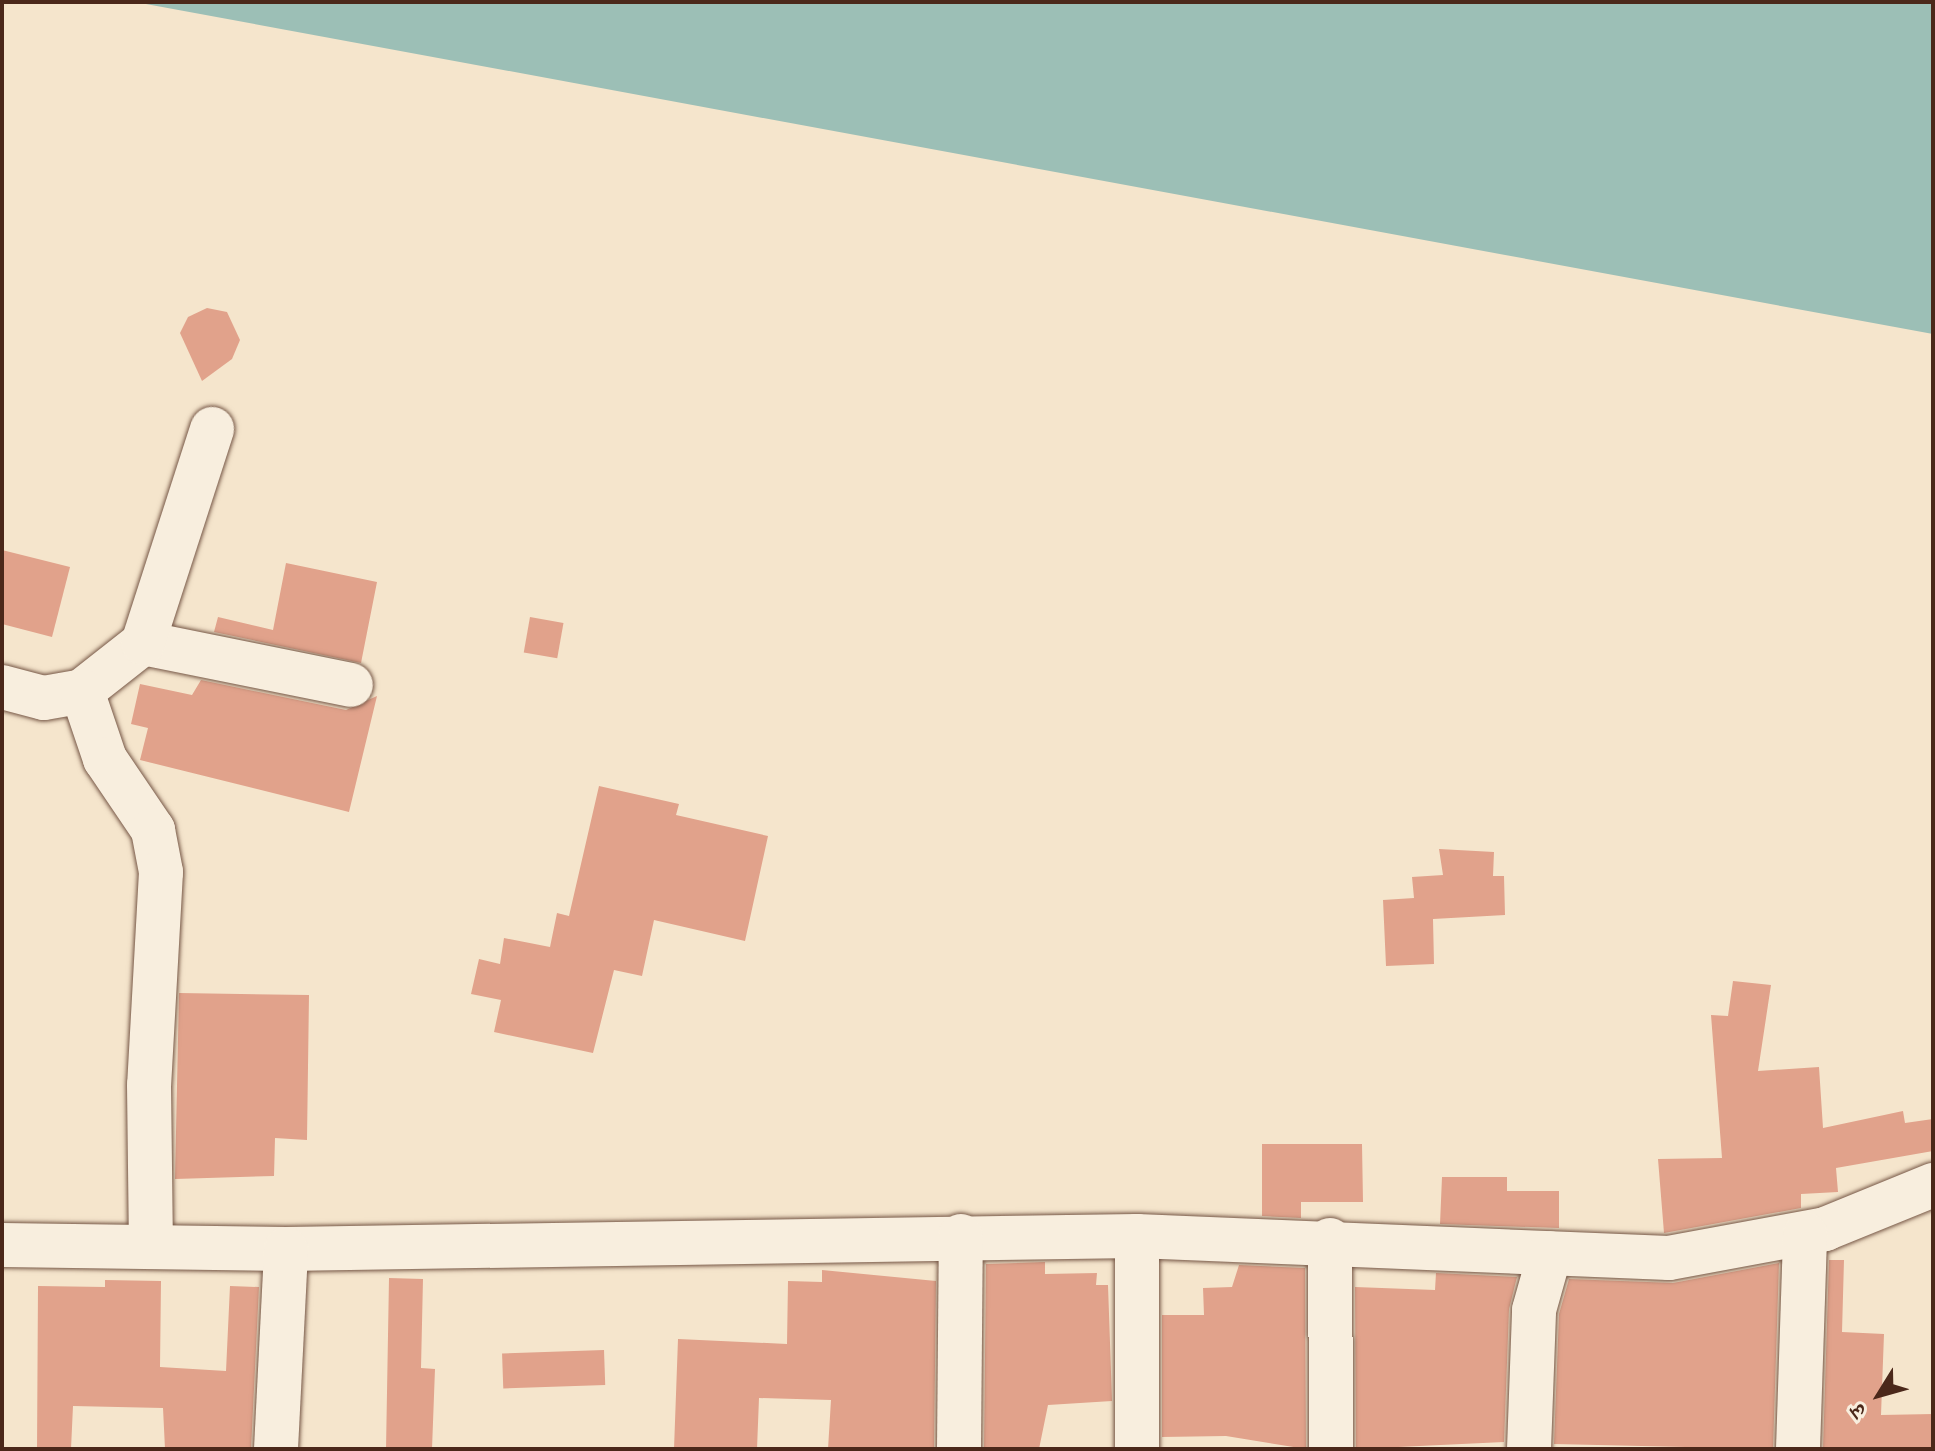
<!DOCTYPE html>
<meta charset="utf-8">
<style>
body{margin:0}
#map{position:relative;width:1935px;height:1451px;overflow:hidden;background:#f5e5cc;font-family:"Sorts Mill Goudy","Noto Serif Devanagari",serif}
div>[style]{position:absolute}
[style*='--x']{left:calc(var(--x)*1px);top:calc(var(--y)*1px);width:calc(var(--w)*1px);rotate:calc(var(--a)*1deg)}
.water>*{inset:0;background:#9cbfb6}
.building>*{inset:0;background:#e1a28b;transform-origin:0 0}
.roads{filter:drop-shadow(0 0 2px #765746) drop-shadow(0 0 2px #765746)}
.minor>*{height:44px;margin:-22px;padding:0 22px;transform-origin:22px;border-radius:22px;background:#f8eede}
span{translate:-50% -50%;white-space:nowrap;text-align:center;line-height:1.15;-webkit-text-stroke:7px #f8eede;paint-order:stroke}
.frame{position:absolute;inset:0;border:4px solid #4b281a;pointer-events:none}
.north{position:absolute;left:1839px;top:1355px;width:80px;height:80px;-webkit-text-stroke:6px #f8eede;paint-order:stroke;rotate:233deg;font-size:22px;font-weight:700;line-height:32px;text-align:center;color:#4b281a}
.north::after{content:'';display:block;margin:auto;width:28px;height:36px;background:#4b281a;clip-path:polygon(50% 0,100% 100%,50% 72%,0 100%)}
</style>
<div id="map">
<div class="water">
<div style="clip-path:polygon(135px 2px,1933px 2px,1933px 334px)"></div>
</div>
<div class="building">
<div style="clip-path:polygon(207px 308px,227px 312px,240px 340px,232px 359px,202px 381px,180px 333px,188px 317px)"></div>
<div style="clip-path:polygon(2px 550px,70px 567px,52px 637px,2px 624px)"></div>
<div style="clip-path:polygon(286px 563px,377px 582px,361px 663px,214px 632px,218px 617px,273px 630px)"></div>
<div style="left:530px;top:617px;width:34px;height:36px;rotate:10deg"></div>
<div style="clip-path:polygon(201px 680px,346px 710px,377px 696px,349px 812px,140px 760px,148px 728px,131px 724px,140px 684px,192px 695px)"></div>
<div style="clip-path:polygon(599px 786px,679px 804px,676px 815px,768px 836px,745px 941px,654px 920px,642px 976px,614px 970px,593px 1053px,494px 1032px,501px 1000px,471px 994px,479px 959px,500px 964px,504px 938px,550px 947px,557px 913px,569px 916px)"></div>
<div style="clip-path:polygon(1439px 849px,1494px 852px,1493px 876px,1504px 876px,1505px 915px,1433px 919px,1434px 964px,1386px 966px,1383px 900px,1414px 898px,1412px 877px,1443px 875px)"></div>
<div style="clip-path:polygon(1733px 981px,1771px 985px,1758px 1071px,1819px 1067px,1823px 1128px,1903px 1111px,1905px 1123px,1933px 1119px,1933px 1151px,1836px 1168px,1838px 1192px,1801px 1194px,1801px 1208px,1664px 1233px,1658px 1159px,1722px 1158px,1711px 1015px,1728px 1016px)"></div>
<div style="clip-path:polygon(179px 993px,309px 995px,307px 1140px,275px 1138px,274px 1176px,175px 1179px)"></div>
<div style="clip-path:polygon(1262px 1144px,1362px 1144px,1363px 1202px,1301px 1202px,1301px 1218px,1262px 1216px)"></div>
<div style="clip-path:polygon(1442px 1177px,1507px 1177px,1507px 1191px,1559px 1191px,1559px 1228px,1440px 1224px)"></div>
<div style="clip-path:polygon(1829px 1260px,1844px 1260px,1842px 1332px,1884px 1334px,1881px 1415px,1933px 1414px,1933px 1449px,1823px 1449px)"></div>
<div style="clip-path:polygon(1045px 1262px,1045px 1274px,1097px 1273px,1096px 1285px,1108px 1285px,1112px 1401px,1048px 1405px,1039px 1449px,984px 1449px,986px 1264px)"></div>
<div style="clip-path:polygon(1779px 1263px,1773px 1449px,1554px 1444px,1559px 1314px,1569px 1279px,1673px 1283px)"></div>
<div style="clip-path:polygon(1239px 1265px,1305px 1268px,1306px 1449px,1226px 1436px,1162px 1437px,1162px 1315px,1204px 1315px,1203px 1288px,1232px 1287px)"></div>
<div style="clip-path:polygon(822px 1270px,936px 1281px,934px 1449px,828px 1449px,831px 1400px,759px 1398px,757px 1449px,674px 1449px,678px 1339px,787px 1344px,788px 1281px,822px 1282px)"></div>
<div style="clip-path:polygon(1436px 1273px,1517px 1277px,1509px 1309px,1504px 1442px,1356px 1449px,1355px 1287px,1435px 1290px)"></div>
<div style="clip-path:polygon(389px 1278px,423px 1279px,421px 1368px,435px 1369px,432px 1449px,386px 1449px)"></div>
<div style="clip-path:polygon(105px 1280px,161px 1281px,160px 1367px,226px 1371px,230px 1286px,259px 1287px,251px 1449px,165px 1449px,163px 1408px,73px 1406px,71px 1449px,37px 1449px,38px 1286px,105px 1287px)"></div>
<div style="left:604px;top:1350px;width:35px;height:102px;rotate:88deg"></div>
</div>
<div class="roads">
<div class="minor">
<div style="--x:143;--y:643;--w:212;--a:11.4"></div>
<div style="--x:2;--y:687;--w:43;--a:14.7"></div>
<div style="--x:44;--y:698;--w:39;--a:-10"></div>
<div style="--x:82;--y:691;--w:78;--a:-38.2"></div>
<div style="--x:143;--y:643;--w:225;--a:-72.1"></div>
<div style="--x:82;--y:691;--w:72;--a:71.3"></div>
<div style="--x:105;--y:759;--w:86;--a:55.9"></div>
<div style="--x:153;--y:830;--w:43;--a:79.2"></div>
<div style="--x:161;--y:872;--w:213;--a:93.2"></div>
<div style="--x:149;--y:1085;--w:157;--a:89.3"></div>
<div style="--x:1330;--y:1240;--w:209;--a:89.7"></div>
<div style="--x:2;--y:1245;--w:284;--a:0.8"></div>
<div style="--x:286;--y:1249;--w:851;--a:-0.88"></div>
<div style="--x:1137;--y:1236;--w:532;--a:2.37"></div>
<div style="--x:1669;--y:1258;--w:159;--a:-10.5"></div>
<div style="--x:1825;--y:1229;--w:117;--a:-22.2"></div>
<div style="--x:276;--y:1449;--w:200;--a:-87.1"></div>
<div style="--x:959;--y:1449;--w:213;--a:-89.5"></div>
<div style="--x:1137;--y:1449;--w:213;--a:-90"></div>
<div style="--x:1529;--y:1449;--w:139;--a:-87.9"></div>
<div style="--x:1534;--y:1310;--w:59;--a:-74.3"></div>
<div style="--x:1798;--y:1449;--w:215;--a:-88.1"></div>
</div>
</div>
<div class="frame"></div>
<div class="north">उ</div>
</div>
